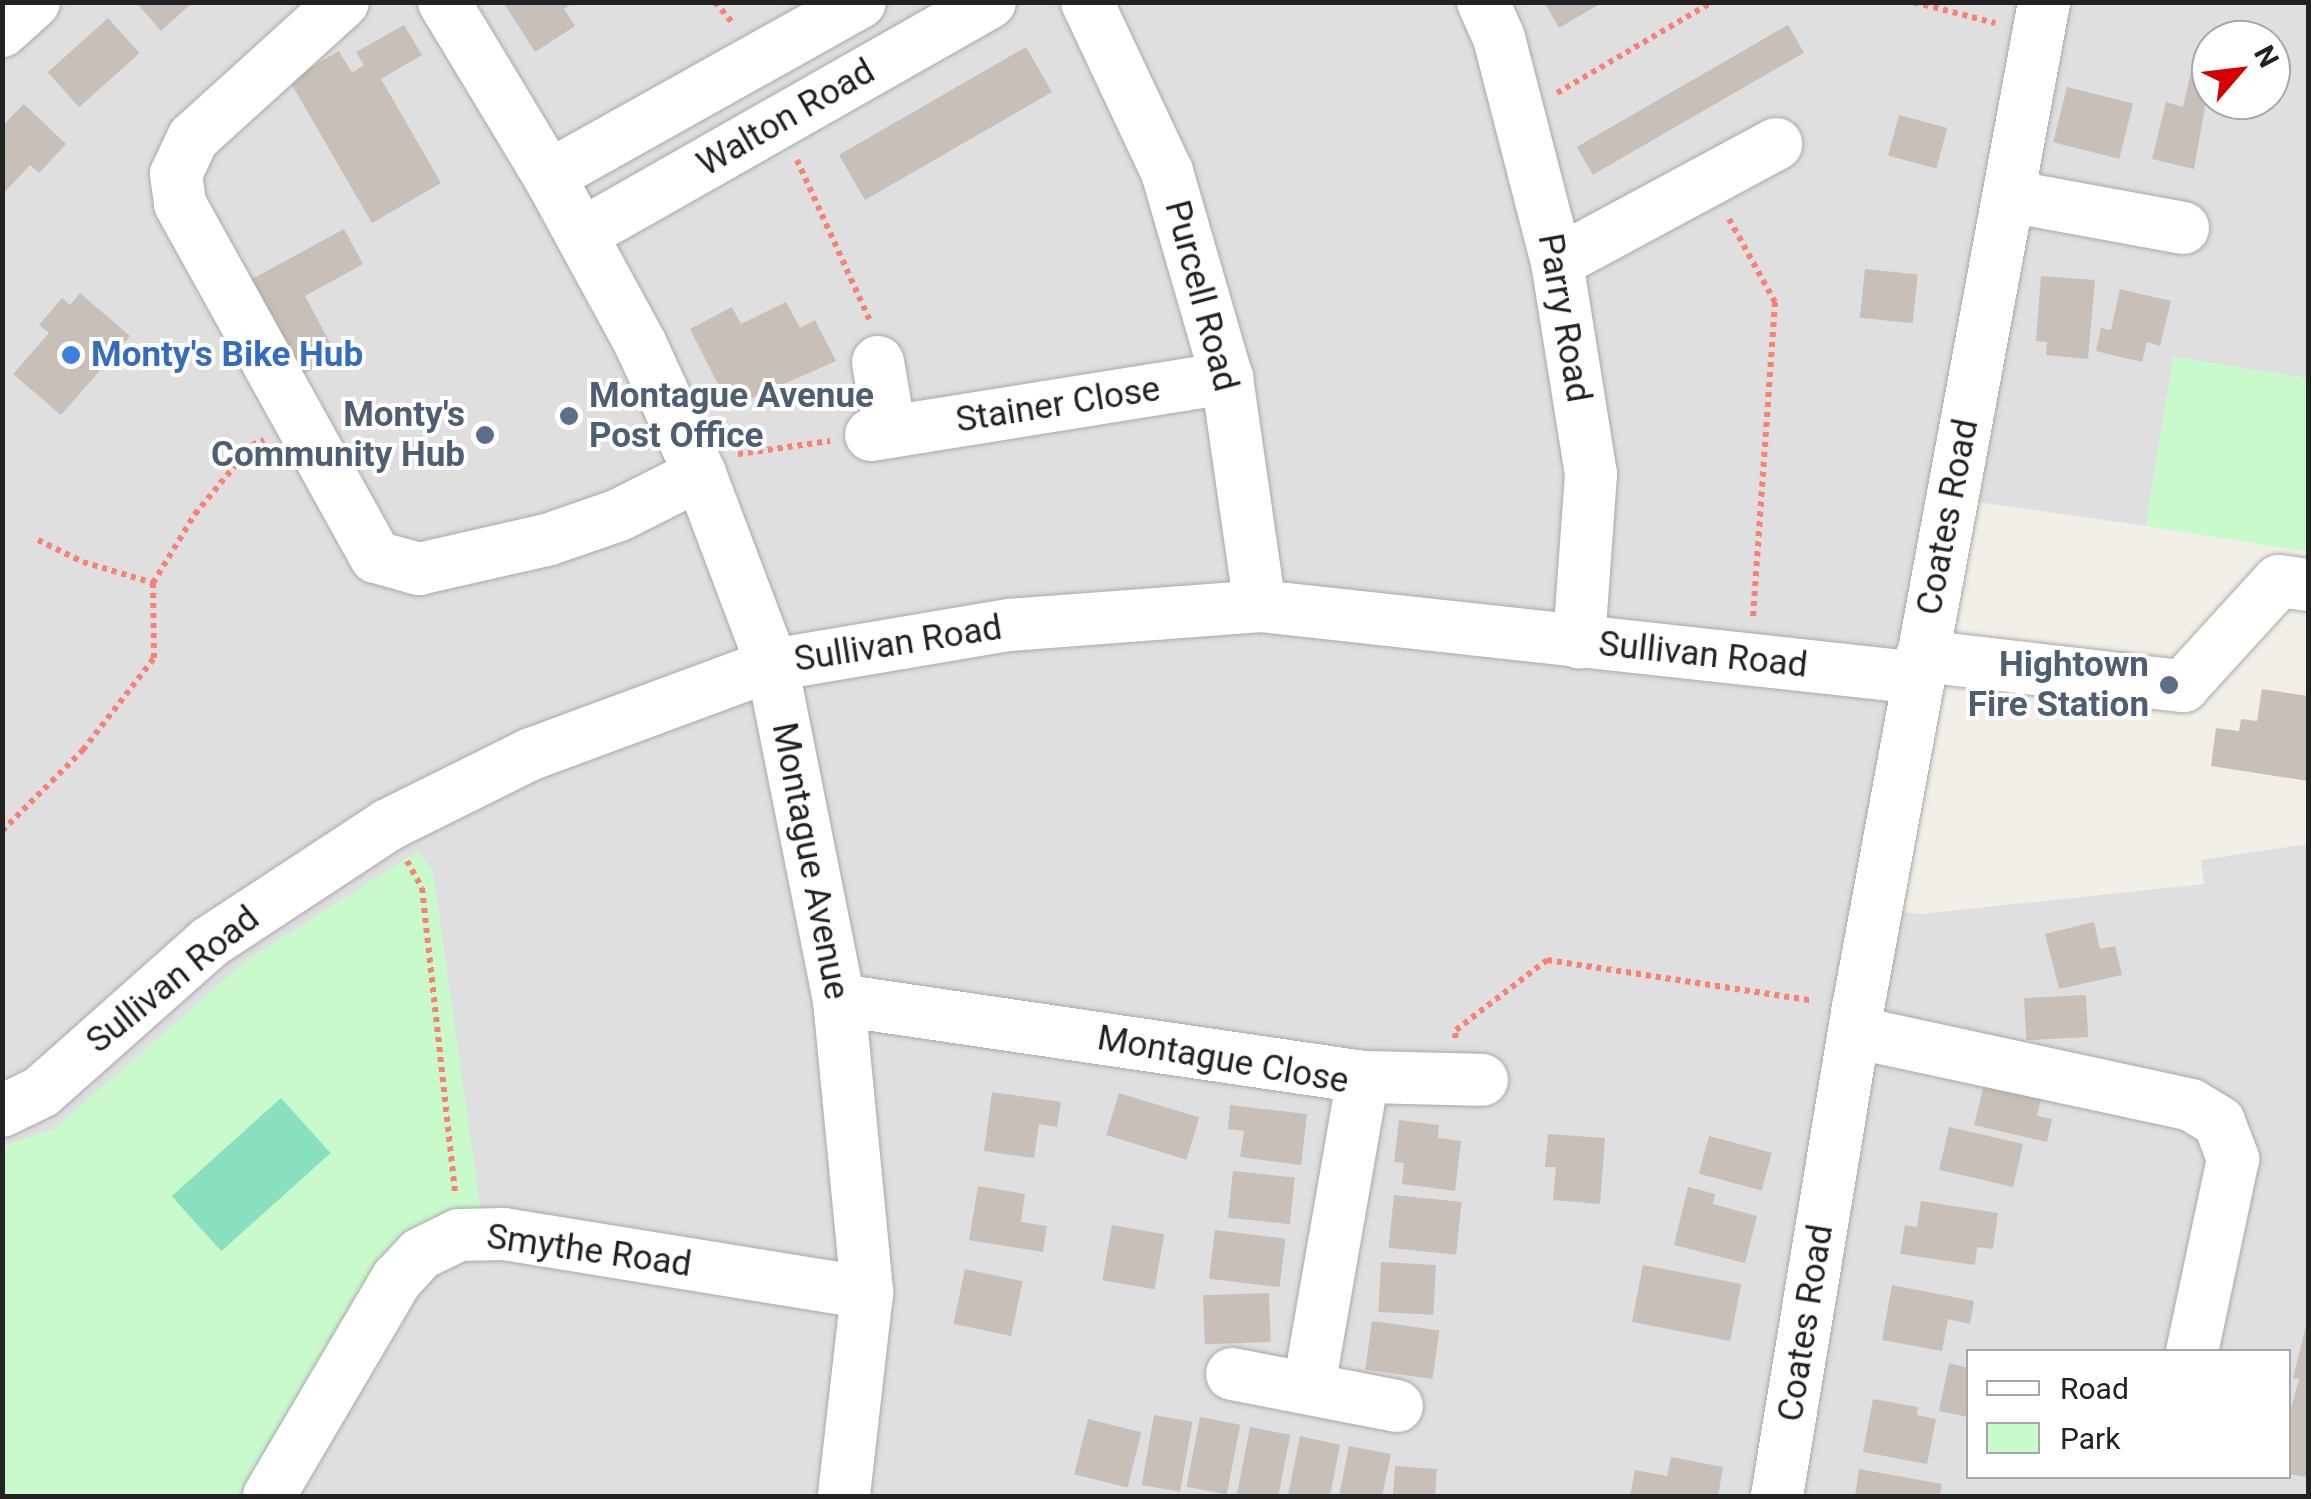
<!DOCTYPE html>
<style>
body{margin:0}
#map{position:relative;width:2311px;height:1499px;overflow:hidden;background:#f2efe9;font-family:Roboto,sans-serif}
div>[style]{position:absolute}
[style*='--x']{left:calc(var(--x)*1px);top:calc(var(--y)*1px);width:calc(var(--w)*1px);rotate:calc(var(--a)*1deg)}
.residential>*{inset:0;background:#e0dfdf}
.park>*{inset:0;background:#c8facc}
.pitch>*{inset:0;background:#88e0be;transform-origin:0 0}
.building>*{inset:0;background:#c7bfb8;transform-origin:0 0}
.path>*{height:6px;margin-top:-3px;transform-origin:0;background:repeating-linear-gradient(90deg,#fa8072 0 5px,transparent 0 10px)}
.roads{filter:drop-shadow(0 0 2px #a9a9a9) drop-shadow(0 0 2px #a9a9a9)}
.minor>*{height:52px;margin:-26px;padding:0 26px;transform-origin:26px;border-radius:26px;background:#fff}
.dots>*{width:28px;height:28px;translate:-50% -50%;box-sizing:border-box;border:5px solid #fff;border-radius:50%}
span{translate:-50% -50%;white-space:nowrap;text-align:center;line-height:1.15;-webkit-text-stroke:8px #fff;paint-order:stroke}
.street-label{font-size:35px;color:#222}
.shop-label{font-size:35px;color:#366cbe;font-weight:700}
.left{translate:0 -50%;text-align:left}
.service-label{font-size:35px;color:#4e5e75;font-weight:700}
.right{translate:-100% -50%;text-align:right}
.frame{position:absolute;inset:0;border:5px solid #222;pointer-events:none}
.legend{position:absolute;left:1966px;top:1349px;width:325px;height:130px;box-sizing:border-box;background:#fff;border:2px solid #a7a7a7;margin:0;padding:12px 18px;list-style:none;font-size:30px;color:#222}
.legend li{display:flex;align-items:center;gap:20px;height:50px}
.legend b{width:50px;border:2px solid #a7a7a7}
.north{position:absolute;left:2191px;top:20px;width:100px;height:100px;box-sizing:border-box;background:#fff;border:2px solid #a7a7a7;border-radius:50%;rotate:62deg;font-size:28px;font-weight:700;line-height:40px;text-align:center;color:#222}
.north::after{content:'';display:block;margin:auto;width:35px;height:45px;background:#d40000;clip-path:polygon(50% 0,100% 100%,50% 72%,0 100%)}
</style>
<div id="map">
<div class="residential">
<div style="clip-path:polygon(evenodd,3px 3px,2308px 3px,2308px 378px,2173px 357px,2146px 526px,1928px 495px,1857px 907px,1920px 914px,2204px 884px,2201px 860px,2308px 844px,2308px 1496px,3px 1496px,3px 3px,2211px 40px,2271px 40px,2271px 100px,2211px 100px,2211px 40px,3px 3px,1968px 1352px,2288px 1352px,2288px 1476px,1968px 1476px,1968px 1352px)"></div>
</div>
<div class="park">
<div style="clip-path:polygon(2173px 357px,2308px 378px,2308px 552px,2146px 526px)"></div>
<div style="clip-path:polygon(418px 851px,433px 871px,482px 1218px,245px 1496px,3px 1496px,2px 1146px,54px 1129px,247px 960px)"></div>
</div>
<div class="pitch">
<div style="left:281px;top:1098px;width:74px;height:147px;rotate:48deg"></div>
</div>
<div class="building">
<div style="clip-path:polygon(136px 2px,193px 2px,161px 31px)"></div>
<div style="clip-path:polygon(503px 2px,574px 2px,564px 9px,575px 26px,535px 52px)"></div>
<div style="clip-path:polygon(1544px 2px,1603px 2px,1559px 28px)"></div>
<div style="left:108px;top:18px;width:47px;height:81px;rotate:48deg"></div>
<div style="clip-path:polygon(404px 25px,422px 55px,381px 79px,441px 183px,372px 223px,289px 80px,339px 51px,352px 73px,364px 65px,356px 52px)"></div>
<div style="left:1788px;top:25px;width:32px;height:244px;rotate:60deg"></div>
<div style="left:1026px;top:47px;width:52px;height:216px;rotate:60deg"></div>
<div style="clip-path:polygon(2192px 68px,2211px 73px,2194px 169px,2152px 159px,2166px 102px,2183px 107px)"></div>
<div style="left:2067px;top:87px;width:68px;height:57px;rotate:14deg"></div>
<div style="clip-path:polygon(24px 104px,66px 144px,39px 173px,30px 165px,2px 195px,2px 126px)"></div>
<div style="left:1899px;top:115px;width:50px;height:42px;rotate:15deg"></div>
<div style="clip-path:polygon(344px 229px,363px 264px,305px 296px,337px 356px,285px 384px,234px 289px)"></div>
<div style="left:1865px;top:269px;width:53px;height:49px;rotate:6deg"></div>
<div style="clip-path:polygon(2041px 276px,2095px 280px,2088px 359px,2046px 355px,2047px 342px,2036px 341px)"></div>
<div style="clip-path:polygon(2120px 289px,2171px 301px,2160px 346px,2147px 342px,2142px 362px,2096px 351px,2101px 328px,2111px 330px)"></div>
<div style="clip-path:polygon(80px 293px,130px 336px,61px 415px,13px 374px,49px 333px,39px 325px,62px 298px,70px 305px)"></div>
<div style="clip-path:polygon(786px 302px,800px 328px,815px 320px,836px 361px,730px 408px,690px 329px,732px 307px,741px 324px)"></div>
<div style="clip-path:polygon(2262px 689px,2308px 696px,2308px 781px,2211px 766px,2216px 728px,2239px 731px,2241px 719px,2257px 721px)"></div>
<div style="clip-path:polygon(2094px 922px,2100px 949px,2115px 946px,2122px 975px,2059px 989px,2045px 934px)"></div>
<div style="left:2086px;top:995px;width:42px;height:62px;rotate:87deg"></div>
<div style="clip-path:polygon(1984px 1085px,2041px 1099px,2037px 1116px,2052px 1119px,2047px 1142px,1974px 1125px)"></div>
<div style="clip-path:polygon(992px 1092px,1061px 1102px,1057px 1127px,1039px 1124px,1034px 1158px,984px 1151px)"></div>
<div style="left:1119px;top:1093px;width:84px;height:44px;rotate:17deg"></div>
<div style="clip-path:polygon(1230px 1105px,1307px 1114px,1301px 1165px,1240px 1157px,1244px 1131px,1228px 1129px)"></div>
<div style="clip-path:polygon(1399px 1120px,1439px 1125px,1438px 1138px,1461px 1141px,1455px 1191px,1402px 1184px,1404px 1163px,1394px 1162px)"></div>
<div style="left:1949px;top:1127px;width:76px;height:44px;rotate:13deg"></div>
<div style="clip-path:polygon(1548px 1134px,1605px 1138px,1600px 1204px,1553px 1200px,1556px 1167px,1545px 1167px)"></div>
<div style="left:1709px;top:1136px;width:65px;height:39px;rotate:15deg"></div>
<div style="left:1233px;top:1171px;width:62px;height:47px;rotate:6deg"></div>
<div style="clip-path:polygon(978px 1186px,1025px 1194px,1021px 1222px,1047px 1226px,1043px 1252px,969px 1240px)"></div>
<div style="clip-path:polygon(1688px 1187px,1715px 1194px,1713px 1204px,1757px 1216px,1745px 1263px,1674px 1245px)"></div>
<div style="left:1394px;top:1195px;width:68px;height:53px;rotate:6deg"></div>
<div style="clip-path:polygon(1921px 1201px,1998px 1213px,1993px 1249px,1977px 1247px,1975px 1265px,1900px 1254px,1905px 1225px,1917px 1227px)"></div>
<div style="left:1112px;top:1225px;width:53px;height:56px;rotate:10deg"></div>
<div style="left:1215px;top:1230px;width:71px;height:49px;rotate:7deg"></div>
<div style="left:1381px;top:1262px;width:55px;height:50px;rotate:3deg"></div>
<div style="left:1643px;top:1265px;width:100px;height:58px;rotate:11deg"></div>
<div style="left:965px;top:1269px;width:59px;height:56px;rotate:12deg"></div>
<div style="clip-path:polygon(1892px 1285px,1974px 1301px,1970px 1324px,1948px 1319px,1942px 1351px,1882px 1340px)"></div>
<div style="left:1269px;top:1293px;width:49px;height:66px;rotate:88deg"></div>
<div style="clip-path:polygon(2308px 1318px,2308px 1477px,2288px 1474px,2288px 1420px,2299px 1379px,2293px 1378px)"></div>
<div style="left:1372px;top:1321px;width:68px;height:49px;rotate:8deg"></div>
<div style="clip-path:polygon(1949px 1363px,1968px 1368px,1968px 1417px,1939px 1411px)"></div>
<div style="clip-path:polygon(1873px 1399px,1918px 1407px,1917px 1415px,1936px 1419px,1927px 1464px,1863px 1452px)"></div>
<div style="left:1154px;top:1415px;width:39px;height:71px;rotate:10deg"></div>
<div style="left:1200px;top:1417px;width:41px;height:71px;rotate:11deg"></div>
<div style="left:1088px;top:1419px;width:55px;height:57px;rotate:14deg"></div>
<div style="left:1250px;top:1427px;width:41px;height:70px;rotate:11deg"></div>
<div style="clip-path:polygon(1300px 1436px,1340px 1445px,1330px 1496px,1288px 1496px)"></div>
<div style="clip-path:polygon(1349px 1446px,1391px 1454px,1382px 1496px,1339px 1496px)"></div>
<div style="clip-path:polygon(1671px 1457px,1723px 1467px,1718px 1496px,1630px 1496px,1635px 1470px,1667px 1476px)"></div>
<div style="left:1395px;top:1466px;width:42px;height:30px;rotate:4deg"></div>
<div style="clip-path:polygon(1859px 1469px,1942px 1484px,1940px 1496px,1855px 1496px)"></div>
</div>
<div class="path">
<div style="--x:715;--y:2;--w:30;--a:50"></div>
<div style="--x:1914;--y:2;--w:84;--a:14.5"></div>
<div style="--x:1557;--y:93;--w:180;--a:-30.4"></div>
<div style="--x:797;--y:160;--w:177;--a:65.6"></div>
<div style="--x:1729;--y:219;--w:95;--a:61"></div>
<div style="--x:1775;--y:302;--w:318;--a:94"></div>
<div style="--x:738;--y:454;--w:93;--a:-8"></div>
<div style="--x:38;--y:540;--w:50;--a:26.1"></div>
<div style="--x:83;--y:562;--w:73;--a:16.7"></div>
<div style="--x:2;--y:831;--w:115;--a:-45"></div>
<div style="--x:83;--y:750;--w:116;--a:-52.3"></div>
<div style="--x:154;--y:658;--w:75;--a:-90.8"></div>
<div style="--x:153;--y:583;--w:81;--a:-58.7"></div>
<div style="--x:195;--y:514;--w:89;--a:-50.4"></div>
<div style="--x:252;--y:445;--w:13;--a:-23"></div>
<div style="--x:407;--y:861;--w:31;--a:61"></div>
<div style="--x:422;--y:888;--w:307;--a:83.8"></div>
<div style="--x:1455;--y:1038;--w:8;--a:-83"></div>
<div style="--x:1456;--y:1030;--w:115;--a:-37.6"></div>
<div style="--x:1547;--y:960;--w:270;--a:8.7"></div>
</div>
<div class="roads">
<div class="minor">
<div style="--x:343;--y:2;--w:202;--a:137.8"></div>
<div style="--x:193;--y:138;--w:40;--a:115"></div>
<div style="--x:176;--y:174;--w:30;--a:82"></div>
<div style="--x:180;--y:204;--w:404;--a:61"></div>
<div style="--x:376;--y:557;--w:45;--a:15.6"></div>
<div style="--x:419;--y:569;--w:131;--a:-12.8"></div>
<div style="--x:547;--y:540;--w:76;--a:-19.1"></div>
<div style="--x:619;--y:515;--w:91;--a:-26.8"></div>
<div style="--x:444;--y:2;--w:203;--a:58.9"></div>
<div style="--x:549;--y:176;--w:192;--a:61.4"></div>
<div style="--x:641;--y:345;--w:142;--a:65.4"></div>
<div style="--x:700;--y:474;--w:204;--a:69.3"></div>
<div style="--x:772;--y:665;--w:342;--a:78.7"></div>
<div style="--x:839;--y:1000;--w:294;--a:84.5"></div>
<div style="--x:867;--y:1293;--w:204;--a:96.5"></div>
<div style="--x:1087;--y:2;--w:188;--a:64.8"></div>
<div style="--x:1167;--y:172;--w:215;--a:73.8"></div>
<div style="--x:1227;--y:378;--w:230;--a:81.8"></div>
<div style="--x:1483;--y:2;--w:39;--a:66"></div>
<div style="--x:1499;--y:38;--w:231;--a:75.5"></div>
<div style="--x:1557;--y:262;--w:215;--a:80.9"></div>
<div style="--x:1591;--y:474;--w:169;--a:94.1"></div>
<div style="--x:2;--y:31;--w:43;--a:-42.2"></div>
<div style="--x:549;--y:176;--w:356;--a:-29.2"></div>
<div style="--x:2009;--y:196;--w:177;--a:10.4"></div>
<div style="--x:582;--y:234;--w:469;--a:-29.6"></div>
<div style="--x:1557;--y:262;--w:249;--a:-28.3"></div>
<div style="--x:878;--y:362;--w:71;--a:80.3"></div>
<div style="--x:871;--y:435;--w:361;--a:-9.1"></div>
<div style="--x:1922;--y:656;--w:263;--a:6.6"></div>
<div style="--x:2183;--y:686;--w:142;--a:-47.6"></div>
<div style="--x:2279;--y:581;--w:29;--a:8"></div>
<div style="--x:839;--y:1000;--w:530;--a:8.36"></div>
<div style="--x:1363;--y:1077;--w:315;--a:99.9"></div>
<div style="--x:1854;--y:1032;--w:345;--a:12.2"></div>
<div style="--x:2191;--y:1105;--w:33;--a:31"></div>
<div style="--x:2219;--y:1122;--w:40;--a:69"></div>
<div style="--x:2233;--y:1159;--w:197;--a:102"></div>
<div style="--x:1363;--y:1077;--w:119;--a:1.4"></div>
<div style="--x:2;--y:1111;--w:43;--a:-26"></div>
<div style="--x:41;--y:1092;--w:226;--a:-41.6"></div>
<div style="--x:210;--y:942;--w:213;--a:-33.3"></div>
<div style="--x:388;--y:825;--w:160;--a:-26.4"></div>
<div style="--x:531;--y:754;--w:257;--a:-20.3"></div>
<div style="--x:772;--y:665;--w:240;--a:-9.6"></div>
<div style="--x:1009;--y:625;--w:252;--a:-4.3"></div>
<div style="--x:1260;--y:606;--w:662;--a:6.24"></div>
<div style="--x:1232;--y:1374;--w:168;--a:11"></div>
<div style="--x:269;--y:1496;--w:252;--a:-59.5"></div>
<div style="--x:397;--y:1279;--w:34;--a:-47"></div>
<div style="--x:420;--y:1254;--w:43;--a:-26"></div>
<div style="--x:459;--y:1235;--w:45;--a:-1.3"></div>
<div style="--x:504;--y:1234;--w:368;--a:9.2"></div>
<div style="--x:1777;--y:1496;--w:495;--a:-80.6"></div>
<div style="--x:1858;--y:1008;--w:1023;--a:-79.52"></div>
</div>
</div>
<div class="dots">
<div style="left:71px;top:355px;background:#3f7fe0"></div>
<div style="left:569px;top:416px;background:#5c6f8a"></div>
<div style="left:485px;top:435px;background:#5c6f8a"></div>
<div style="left:2169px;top:685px;background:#5c6f8a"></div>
</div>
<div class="street-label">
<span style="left:786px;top:118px;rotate:-30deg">Walton Road</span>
<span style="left:1201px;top:296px;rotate:75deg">Purcell Road</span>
<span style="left:1564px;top:318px;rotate:80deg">Parry Road</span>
<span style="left:1058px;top:405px;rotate:-9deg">Stainer Close</span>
<span style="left:1948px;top:517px;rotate:-79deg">Coates Road</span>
<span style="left:898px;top:644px;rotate:-9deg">Sullivan Road</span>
<span style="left:1703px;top:655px;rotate:6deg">Sullivan Road</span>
<span style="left:810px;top:861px;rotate:79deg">Montague Avenue</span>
<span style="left:173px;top:980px;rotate:-39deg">Sullivan Road</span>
<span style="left:1223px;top:1060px;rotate:10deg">Montague Close</span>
<span style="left:589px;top:1251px;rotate:8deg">Smythe Road</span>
<span style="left:1806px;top:1323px;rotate:-81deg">Coates Road</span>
</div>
<div class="shop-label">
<span class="left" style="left:91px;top:355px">Monty's Bike Hub</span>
</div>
<div class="service-label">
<span class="left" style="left:589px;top:416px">Montague Avenue<br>Post Office</span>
<span class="right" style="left:465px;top:435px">Monty's<br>Community Hub</span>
<span class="right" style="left:2149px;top:685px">Hightown<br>Fire Station</span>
</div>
<div class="frame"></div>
<ul class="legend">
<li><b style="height:12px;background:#fff"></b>Road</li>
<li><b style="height:28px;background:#c8facc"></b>Park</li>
</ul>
<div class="north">N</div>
</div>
